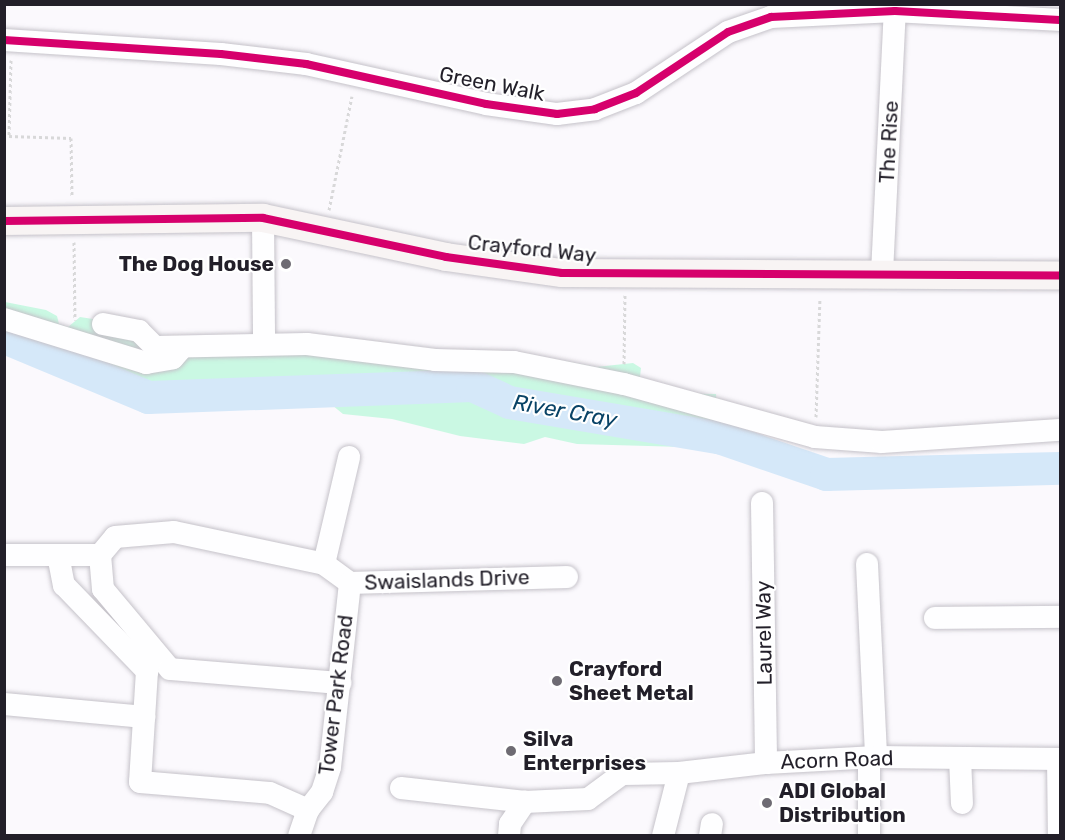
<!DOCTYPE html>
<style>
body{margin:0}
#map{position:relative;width:1065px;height:840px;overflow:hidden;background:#fbf9fd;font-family:Rubik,sans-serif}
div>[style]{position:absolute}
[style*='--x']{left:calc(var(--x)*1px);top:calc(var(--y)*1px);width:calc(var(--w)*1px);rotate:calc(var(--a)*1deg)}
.green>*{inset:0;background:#caf8e3}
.river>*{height:33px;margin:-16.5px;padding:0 16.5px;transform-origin:16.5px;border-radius:16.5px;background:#d5e8f9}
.path>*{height:3px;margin-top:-1.5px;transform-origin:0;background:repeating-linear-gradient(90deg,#d8d8d9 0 3px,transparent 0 6px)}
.roads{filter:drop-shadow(0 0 2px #c5c2c9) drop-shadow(0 0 2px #c5c2c9)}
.minor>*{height:22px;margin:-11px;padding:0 11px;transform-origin:11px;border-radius:11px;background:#fefeff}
.major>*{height:28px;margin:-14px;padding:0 14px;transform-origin:14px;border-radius:14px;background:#f8f4f4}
.cycleway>*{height:8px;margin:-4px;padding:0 4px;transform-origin:4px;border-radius:4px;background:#d6006c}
.dots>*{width:16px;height:16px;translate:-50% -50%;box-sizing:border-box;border:3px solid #fff;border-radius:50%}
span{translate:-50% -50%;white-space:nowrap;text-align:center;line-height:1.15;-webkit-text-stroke:4.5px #fff;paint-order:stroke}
.street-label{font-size:21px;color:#221f29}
.poi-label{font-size:21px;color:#221f29;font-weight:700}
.right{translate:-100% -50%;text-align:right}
.left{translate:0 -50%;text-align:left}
.water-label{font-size:22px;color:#094366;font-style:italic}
.frame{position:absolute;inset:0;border:6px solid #221f29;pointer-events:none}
</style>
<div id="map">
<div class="green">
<div style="clip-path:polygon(5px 302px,46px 310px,57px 316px,59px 324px,68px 327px,80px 317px,138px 326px,164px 337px,565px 361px,596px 367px,633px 363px,641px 368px,638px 393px,716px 394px,719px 448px,577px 444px,545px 437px,524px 444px,460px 436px,392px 419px,343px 414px,332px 405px,316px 403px,282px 407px,224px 401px,135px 404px,106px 396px,81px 381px,5px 355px)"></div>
</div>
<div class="river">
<div style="--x:4;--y:337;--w:156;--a:22.6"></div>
<div style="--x:148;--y:397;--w:324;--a:-2.1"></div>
<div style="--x:472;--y:385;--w:41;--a:24.7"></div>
<div style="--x:509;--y:402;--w:215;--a:9.6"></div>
<div style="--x:721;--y:438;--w:111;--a:18.9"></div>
<div style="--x:826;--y:474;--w:234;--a:-1.5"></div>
</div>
<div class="path">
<div style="--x:11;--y:60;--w:76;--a:91.5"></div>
<div style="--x:9;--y:136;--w:62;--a:1.8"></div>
<div style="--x:71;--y:138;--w:59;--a:89"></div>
<div style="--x:329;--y:210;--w:116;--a:-78.6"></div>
<div style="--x:74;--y:242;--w:78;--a:89.3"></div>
<div style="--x:624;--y:364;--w:69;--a:-89.2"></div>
<div style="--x:816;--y:417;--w:119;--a:-88.1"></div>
</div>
<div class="roads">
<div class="minor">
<div style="--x:4;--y:40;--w:217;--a:3.7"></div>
<div style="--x:221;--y:54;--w:86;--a:6.7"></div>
<div style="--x:306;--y:64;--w:184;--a:12.5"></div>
<div style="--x:486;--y:104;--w:72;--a:8"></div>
<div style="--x:557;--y:114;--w:38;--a:-7"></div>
<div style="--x:595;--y:109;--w:44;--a:-21.3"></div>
<div style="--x:636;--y:93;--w:110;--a:-33.5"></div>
<div style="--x:728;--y:32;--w:46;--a:-19.2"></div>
<div style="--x:771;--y:17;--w:124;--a:-2.8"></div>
<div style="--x:895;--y:11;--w:165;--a:3.1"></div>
<div style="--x:263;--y:218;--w:126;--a:89.5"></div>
<div style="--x:882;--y:273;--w:262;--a:-87.2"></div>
<div style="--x:4;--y:319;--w:149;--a:17.2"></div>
<div style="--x:146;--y:363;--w:27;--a:-10"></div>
<div style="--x:173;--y:358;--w:11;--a:-49"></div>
<div style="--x:103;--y:324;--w:37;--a:11"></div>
<div style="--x:139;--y:331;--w:23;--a:45"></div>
<div style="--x:155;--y:347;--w:152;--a:-1.1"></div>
<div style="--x:307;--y:344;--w:129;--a:7.1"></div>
<div style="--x:435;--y:360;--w:79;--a:1.5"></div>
<div style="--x:514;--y:362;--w:112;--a:11.3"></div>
<div style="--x:624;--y:384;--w:198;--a:15.5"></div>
<div style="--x:815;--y:437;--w:67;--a:4.3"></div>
<div style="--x:882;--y:442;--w:178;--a:-3.9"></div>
<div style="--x:762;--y:503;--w:260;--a:89.1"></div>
<div style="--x:4;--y:555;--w:96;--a:0"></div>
<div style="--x:100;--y:555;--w:23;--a:-50"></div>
<div style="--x:115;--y:537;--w:59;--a:-4.8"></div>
<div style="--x:174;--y:532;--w:153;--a:12"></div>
<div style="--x:324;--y:564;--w:32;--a:36"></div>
<div style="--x:350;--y:583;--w:217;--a:-1.6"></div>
<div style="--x:58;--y:555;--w:31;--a:79"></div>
<div style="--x:64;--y:585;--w:120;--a:46"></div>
<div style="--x:147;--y:671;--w:111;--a:93.6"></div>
<div style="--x:140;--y:782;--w:130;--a:4.8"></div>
<div style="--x:270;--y:793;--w:42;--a:24.1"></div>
<div style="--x:100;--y:555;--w:34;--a:85"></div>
<div style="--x:103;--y:589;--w:104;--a:50.1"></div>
<div style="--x:170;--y:669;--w:171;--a:4.7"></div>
<div style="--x:324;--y:564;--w:110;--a:-76.8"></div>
<div style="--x:867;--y:564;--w:193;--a:87.3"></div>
<div style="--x:935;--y:618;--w:125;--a:-0.5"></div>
<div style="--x:4;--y:704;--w:141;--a:5.3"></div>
<div style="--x:960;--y:758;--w:45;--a:87.5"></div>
<div style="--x:869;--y:759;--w:77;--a:90"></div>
<div style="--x:1058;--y:759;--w:77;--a:89.3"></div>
<div style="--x:401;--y:788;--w:125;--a:6.4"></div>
<div style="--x:299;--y:836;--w:28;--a:-71"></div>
<div style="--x:308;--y:810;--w:23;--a:-52"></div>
<div style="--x:322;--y:792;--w:26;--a:-72"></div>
<div style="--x:330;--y:767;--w:185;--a:-83.8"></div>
<div style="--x:509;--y:836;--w:12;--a:-85"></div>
<div style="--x:510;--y:824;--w:27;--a:-56"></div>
<div style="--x:525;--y:802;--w:63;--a:-2.7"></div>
<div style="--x:588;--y:799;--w:42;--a:-36.3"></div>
<div style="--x:622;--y:774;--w:57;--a:-1"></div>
<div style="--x:663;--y:836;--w:65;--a:-75.7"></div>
<div style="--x:679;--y:773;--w:88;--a:-6.6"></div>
<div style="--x:766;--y:763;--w:110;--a:-3.1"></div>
<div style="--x:876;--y:757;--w:184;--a:0.6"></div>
<div style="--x:710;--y:836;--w:12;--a:-81"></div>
</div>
<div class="major">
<div style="--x:4;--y:221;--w:259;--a:-0.7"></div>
<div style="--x:263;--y:218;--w:187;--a:12"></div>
<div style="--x:446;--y:257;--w:117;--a:7.9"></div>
<div style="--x:562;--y:273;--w:498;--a:0.3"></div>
</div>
</div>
<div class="cycleway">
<div style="--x:4;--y:40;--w:217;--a:3.7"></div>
<div style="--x:221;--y:54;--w:86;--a:6.7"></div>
<div style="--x:306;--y:64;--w:184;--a:12.5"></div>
<div style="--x:486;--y:104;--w:72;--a:8"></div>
<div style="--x:557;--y:114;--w:38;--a:-7"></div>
<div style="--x:595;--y:109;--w:44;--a:-21.3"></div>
<div style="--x:636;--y:93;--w:110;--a:-33.5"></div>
<div style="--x:728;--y:32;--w:46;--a:-19.2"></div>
<div style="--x:771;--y:17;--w:124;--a:-2.8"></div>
<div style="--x:895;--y:11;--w:165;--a:3.1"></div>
<div style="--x:4;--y:221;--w:259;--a:-0.7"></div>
<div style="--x:263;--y:218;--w:187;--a:12"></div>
<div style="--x:446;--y:257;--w:117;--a:7.9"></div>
<div style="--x:562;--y:273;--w:498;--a:0.3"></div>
</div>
<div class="dots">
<div style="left:286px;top:264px;background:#6e6b73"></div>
<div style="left:557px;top:681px;background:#6e6b73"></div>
<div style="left:511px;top:751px;background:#6e6b73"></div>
<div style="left:767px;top:803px;background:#6e6b73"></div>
</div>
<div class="street-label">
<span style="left:492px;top:84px;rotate:11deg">Green Walk</span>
<span style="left:889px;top:142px;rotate:-87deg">The Rise</span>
<span style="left:532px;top:249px;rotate:6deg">Crayford Way</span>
<span style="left:447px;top:580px;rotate:-2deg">Swaislands Drive</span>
<span style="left:764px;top:633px;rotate:-91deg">Laurel Way</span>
<span style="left:336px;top:695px;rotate:-83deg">Tower Park Road</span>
<span style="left:837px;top:760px;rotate:-2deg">Acorn Road</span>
</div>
<div class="poi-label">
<span class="right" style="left:274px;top:264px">The Dog House</span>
<span class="left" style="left:569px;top:681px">Crayford<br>Sheet Metal</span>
<span class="left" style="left:523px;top:751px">Silva<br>Enterprises</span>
<span class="left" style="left:779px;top:803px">ADI Global<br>Distribution</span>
</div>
<div class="water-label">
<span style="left:565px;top:411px;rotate:10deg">River Cray</span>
</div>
<div class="frame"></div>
</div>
